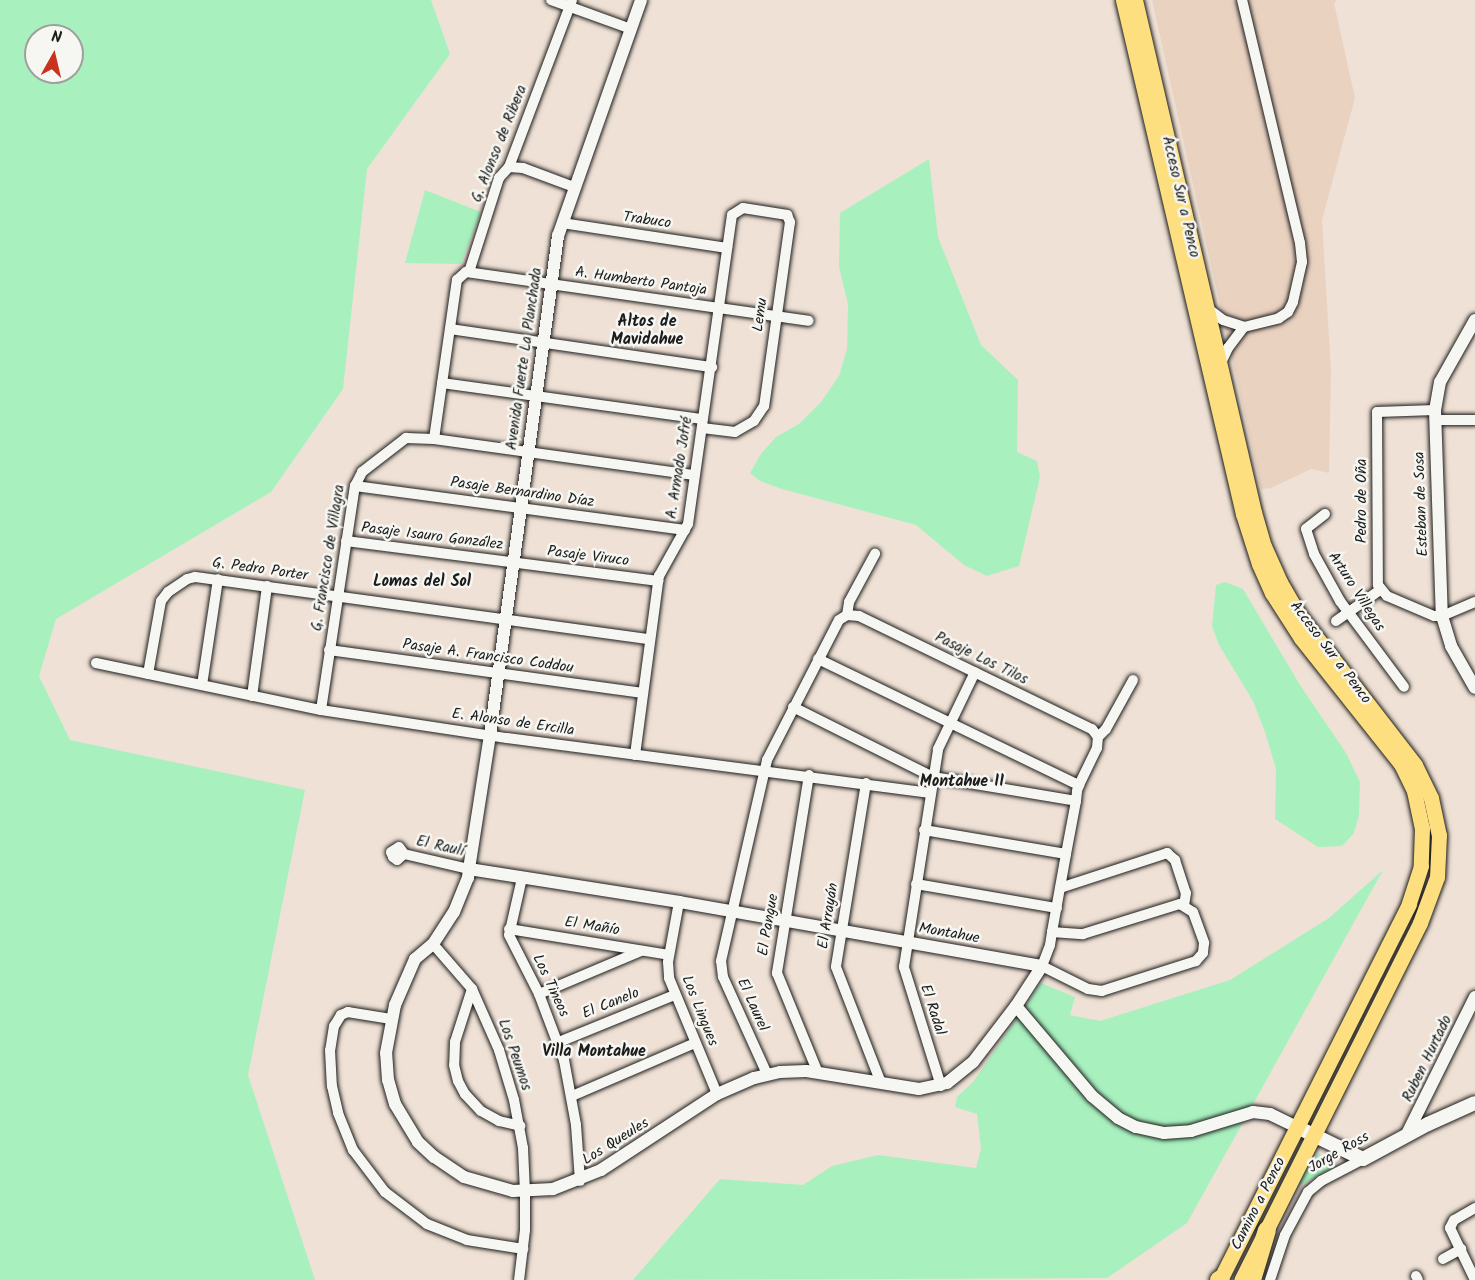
<!DOCTYPE html>
<meta charset="utf-8">
<style>
body{margin:0}
#map{position:relative;width:1475px;height:1280px;overflow:hidden;background:#efe1d5;font-family:Kalam,sans-serif}
div>[style]{position:absolute}
[style*='--x']{left:calc(var(--x)*1px);top:calc(var(--y)*1px);width:calc(var(--w)*1px);rotate:calc(var(--a)*1deg)}
.built>*{inset:0;background:#ead2c1}
.green>*{inset:0;background:#a8f1bf}
.roads{filter:drop-shadow(0 0 2px #1c1c1c) drop-shadow(0 0 2px #1c1c1c)}
.minor>*{height:10px;margin:-5px;padding:0 5px;transform-origin:5px;border-radius:5px;background:#f6f6f2}
.tertiary>*{height:12px;margin:-6px;padding:0 6px;transform-origin:6px;border-radius:6px;background:#f6f6f2}
.secondary>*{height:14px;margin:-7px;padding:0 7px;transform-origin:7px;border-radius:7px;background:#f6f6f2}
.primary>*{height:15px;margin:-7.5px;padding:0 7.5px;transform-origin:7.5px;border-radius:7.5px;background:#fddf80}
.motorway>*{height:18px;margin:-9px;padding:0 9px;transform-origin:9px;border-radius:9px;background:#fddf80}
span{translate:-50% -50%;white-space:nowrap;text-align:center;line-height:1.15;-webkit-text-stroke:5px #f6f6f2;paint-order:stroke}
.street-label{font-size:15px;color:#1c1c1c}
.neighbourhood-label{font-size:16px;color:#1c1c1c;font-weight:700}
.north{position:absolute;left:24px;top:24px;width:60px;height:60px;box-sizing:border-box;background:#f6f6f2;border:2px solid #9f9f9c;border-radius:50%;rotate:8deg;font-size:16px;font-weight:700;line-height:24px;text-align:center;color:#1c1c1c}
.north::after{content:'';display:block;margin:auto;width:21px;height:27px;background:#c8321e;clip-path:polygon(50% 0,100% 100%,50% 72%,0 100%)}
</style>
<div id="map">
<div class="built">
<div style="clip-path:polygon(1152px 0,1337px 0,1334px 3px,1355px 98px,1322px 220px,1331px 370px,1329px 473px,1311px 469px,1271px 488px,1261px 489px)"></div>
</div>
<div class="green">
<div style="clip-path:polygon(evenodd,0 0,431px 0,450px 54px,367px 169px,343px 389px,271px 492px,56px 619px,39px 676px,70px 740px,305px 790px,248px 1075px,315px 1280px,0 1280px,0 0,36px 36px,72px 36px,72px 72px,36px 72px,36px 36px)"></div>
<div style="clip-path:polygon(929px 159px,938px 237px,981px 345px,1018px 380px,1017px 452px,1037px 461px,1040px 477px,1019px 566px,987px 576px,964px 565px,916px 525px,782px 489px,760px 481px,750px 473px,761px 454px,776px 437px,799px 424px,821px 402px,839px 376px,847px 349px,848px 304px,839px 267px,840px 213px)"></div>
<div style="clip-path:polygon(425px 190px,481px 212px,461px 264px,405px 263px)"></div>
<div style="clip-path:polygon(1225px 582px,1243px 589px,1300px 685px,1346px 753px,1360px 782px,1359px 815px,1354px 833px,1342px 846px,1318px 847px,1275px 819px,1276px 769px,1265px 732px,1253px 701px,1219px 645px,1212px 626px,1216px 585px)"></div>
<div style="clip-path:polygon(1383px 870px,1187px 1223px,1107px 1278px,633px 1280px,720px 1179px,803px 1185px,832px 1166px,878px 1155px,976px 1168px,981px 1149px,977px 1114px,955px 1107px,957px 1097px,973px 1082px,1041px 983px,1075px 997px,1070px 1015px,1100px 1021px,1230px 980px,1329px 918px)"></div>
<div style="clip-path:polygon(1318px 1153px,1338px 1166px,1296px 1187px)"></div>
</div>
<div class="roads">
<div class="minor">
<div style="--x:551;--y:0;--w:85;--a:19.9"></div>
<div style="--x:509;--y:167;--w:14;--a:4"></div>
<div style="--x:523;--y:168;--w:54;--a:20.4"></div>
<div style="--x:562;--y:223;--w:167;--a:8.6"></div>
<div style="--x:469;--y:272;--w:99;--a:-72.3"></div>
<div style="--x:499;--y:178;--w:15;--a:-48"></div>
<div style="--x:509;--y:167;--w:178;--a:-69.3"></div>
<div style="--x:1206;--y:307;--w:21;--a:37"></div>
<div style="--x:1223;--y:320;--w:22;--a:18"></div>
<div style="--x:1244;--y:327;--w:36;--a:-14"></div>
<div style="--x:1279;--y:318;--w:11;--a:-34"></div>
<div style="--x:1288;--y:312;--w:11;--a:-63"></div>
<div style="--x:1293;--y:302;--w:41;--a:-77.3"></div>
<div style="--x:1302;--y:262;--w:19;--a:-96"></div>
<div style="--x:1300;--y:243;--w:250;--a:-103.4"></div>
<div style="--x:450;--y:329;--w:265;--a:8.3"></div>
<div style="--x:1220;--y:365;--w:19;--a:-65"></div>
<div style="--x:1228;--y:348;--w:26;--a:-53"></div>
<div style="--x:442;--y:383;--w:263;--a:7.9"></div>
<div style="--x:1435;--y:410;--w:58;--a:178"></div>
<div style="--x:1377;--y:412;--w:173;--a:89.7"></div>
<div style="--x:1378;--y:585;--w:14;--a:51"></div>
<div style="--x:1387;--y:596;--w:51;--a:23.1"></div>
<div style="--x:1434;--y:616;--w:8;--a:0"></div>
<div style="--x:1442;--y:616;--w:36;--a:-23"></div>
<div style="--x:1435;--y:420;--w:40;--a:0"></div>
<div style="--x:434;--y:439;--w:161;--a:-81.8"></div>
<div style="--x:457;--y:280;--w:12;--a:-42"></div>
<div style="--x:466;--y:272;--w:346;--a:8.1"></div>
<div style="--x:355;--y:486;--w:333;--a:7.6"></div>
<div style="--x:1325;--y:514;--w:24;--a:142"></div>
<div style="--x:1306;--y:529;--w:26;--a:72"></div>
<div style="--x:1314;--y:554;--w:54;--a:61"></div>
<div style="--x:1340;--y:601;--w:107;--a:53.3"></div>
<div style="--x:346;--y:541;--w:315;--a:7.3"></div>
<div style="--x:847;--y:615;--w:13;--a:-81"></div>
<div style="--x:849;--y:602;--w:55;--a:-61.6"></div>
<div style="--x:1336;--y:621;--w:54;--a:-35.2"></div>
<div style="--x:329;--y:650;--w:317;--a:7.8"></div>
<div style="--x:818;--y:659;--w:290;--a:25.8"></div>
<div style="--x:96;--y:663;--w:230;--a:11.8"></div>
<div style="--x:321;--y:710;--w:188;--a:8.6"></div>
<div style="--x:507;--y:738;--w:427;--a:7.4"></div>
<div style="--x:148;--y:674;--w:74;--a:-79.9"></div>
<div style="--x:161;--y:601;--w:11;--a:-52"></div>
<div style="--x:168;--y:592;--w:23;--a:-34"></div>
<div style="--x:187;--y:579;--w:8;--a:-14"></div>
<div style="--x:195;--y:577;--w:459;--a:7.8"></div>
<div style="--x:202;--y:685;--w:107;--a:-81.4"></div>
<div style="--x:252;--y:696;--w:111;--a:-82.2"></div>
<div style="--x:793;--y:707;--w:157;--a:26.6"></div>
<div style="--x:933;--y:777;--w:145;--a:9.5"></div>
<div style="--x:321;--y:710;--w:227;--a:-81.4"></div>
<div style="--x:355;--y:486;--w:16;--a:-63"></div>
<div style="--x:362;--y:472;--w:56;--a:-37.7"></div>
<div style="--x:406;--y:438;--w:28;--a:2"></div>
<div style="--x:434;--y:439;--w:263;--a:7.9"></div>
<div style="--x:635;--y:755;--w:181;--a:-82.4"></div>
<div style="--x:659;--y:576;--w:60;--a:-60.9"></div>
<div style="--x:688;--y:524;--w:312;--a:-81.9"></div>
<div style="--x:732;--y:215;--w:13;--a:-32"></div>
<div style="--x:743;--y:208;--w:45;--a:9"></div>
<div style="--x:787;--y:215;--w:8;--a:67"></div>
<div style="--x:790;--y:222;--w:186;--a:98"></div>
<div style="--x:764;--y:406;--w:18;--a:124"></div>
<div style="--x:754;--y:421;--w:22;--a:150"></div>
<div style="--x:735;--y:432;--w:33;--a:-173"></div>
<div style="--x:809;--y:775;--w:201;--a:99.2"></div>
<div style="--x:777;--y:973;--w:108;--a:67.7"></div>
<div style="--x:866;--y:783;--w:186;--a:99.3"></div>
<div style="--x:836;--y:967;--w:124;--a:68.8"></div>
<div style="--x:924;--y:830;--w:144;--a:9.6"></div>
<div style="--x:404;--y:854;--w:9;--a:139"></div>
<div style="--x:397;--y:860;--w:5;--a:-143"></div>
<div style="--x:393;--y:857;--w:5;--a:-112"></div>
<div style="--x:391;--y:852;--w:9;--a:-32"></div>
<div style="--x:399;--y:847;--w:9;--a:54"></div>
<div style="--x:404;--y:854;--w:67;--a:13"></div>
<div style="--x:522;--y:878;--w:58;--a:102.8"></div>
<div style="--x:509;--y:935;--w:66;--a:63"></div>
<div style="--x:539;--y:994;--w:71;--a:69.3"></div>
<div style="--x:564;--y:1060;--w:66;--a:79.5"></div>
<div style="--x:576;--y:1125;--w:56;--a:85.9"></div>
<div style="--x:916;--y:884;--w:143;--a:9.7"></div>
<div style="--x:1060;--y:888;--w:113;--a:-18.1"></div>
<div style="--x:1167;--y:853;--w:11;--a:41"></div>
<div style="--x:1175;--y:860;--w:35;--a:72"></div>
<div style="--x:1186;--y:893;--w:12;--a:99"></div>
<div style="--x:679;--y:902;--w:61;--a:100.4"></div>
<div style="--x:668;--y:962;--w:16;--a:86"></div>
<div style="--x:669;--y:978;--w:126;--a:67.5"></div>
<div style="--x:509;--y:929;--w:162;--a:9.2"></div>
<div style="--x:1052;--y:932;--w:31;--a:4"></div>
<div style="--x:1083;--y:934;--w:102;--a:-17.2"></div>
<div style="--x:1180;--y:904;--w:15;--a:32"></div>
<div style="--x:1193;--y:912;--w:33;--a:70"></div>
<div style="--x:1204;--y:943;--w:10;--a:96"></div>
<div style="--x:1203;--y:953;--w:11;--a:131"></div>
<div style="--x:1196;--y:961;--w:99;--a:162.3"></div>
<div style="--x:1102;--y:991;--w:14;--a:-172"></div>
<div style="--x:1088;--y:989;--w:51;--a:-153.4"></div>
<div style="--x:1042;--y:966;--w:22;--a:-69"></div>
<div style="--x:1050;--y:945;--w:13;--a:-81"></div>
<div style="--x:1052;--y:932;--w:79;--a:-79.8"></div>
<div style="--x:1066;--y:854;--w:54;--a:-79.3"></div>
<div style="--x:1076;--y:801;--w:10;--a:-84"></div>
<div style="--x:1077;--y:791;--w:6;--a:-72"></div>
<div style="--x:1079;--y:785;--w:41;--a:-64.1"></div>
<div style="--x:1097;--y:748;--w:11;--a:-85"></div>
<div style="--x:1098;--y:737;--w:11;--a:-45"></div>
<div style="--x:1106;--y:729;--w:56;--a:-61.1"></div>
<div style="--x:433;--y:944;--w:60;--a:49.1"></div>
<div style="--x:472;--y:989;--w:67;--a:66.1"></div>
<div style="--x:499;--y:1050;--w:52;--a:73.3"></div>
<div style="--x:514;--y:1100;--w:49;--a:79.4"></div>
<div style="--x:523;--y:1148;--w:44;--a:87.4"></div>
<div style="--x:525;--y:1192;--w:38;--a:90"></div>
<div style="--x:525;--y:1230;--w:50;--a:96.8"></div>
<div style="--x:472;--y:989;--w:56;--a:107.8"></div>
<div style="--x:455;--y:1042;--w:23;--a:92"></div>
<div style="--x:454;--y:1065;--w:16;--a:76"></div>
<div style="--x:458;--y:1081;--w:15;--a:62"></div>
<div style="--x:465;--y:1094;--w:23;--a:47"></div>
<div style="--x:481;--y:1111;--w:21;--a:29"></div>
<div style="--x:499;--y:1121;--w:22;--a:13"></div>
<div style="--x:539;--y:994;--w:111;--a:-22.9"></div>
<div style="--x:391;--y:1019;--w:44;--a:-170.8"></div>
<div style="--x:348;--y:1012;--w:8;--a:157"></div>
<div style="--x:341;--y:1015;--w:13;--a:122"></div>
<div style="--x:334;--y:1026;--w:24;--a:99"></div>
<div style="--x:330;--y:1050;--w:36;--a:87"></div>
<div style="--x:332;--y:1086;--w:28;--a:77"></div>
<div style="--x:338;--y:1113;--w:40;--a:68"></div>
<div style="--x:353;--y:1150;--w:53;--a:52.7"></div>
<div style="--x:385;--y:1192;--w:53;--a:37.3"></div>
<div style="--x:427;--y:1224;--w:43;--a:21.8"></div>
<div style="--x:467;--y:1240;--w:57;--a:9.1"></div>
<div style="--x:559;--y:1042;--w:125;--a:-22.1"></div>
<div style="--x:767;--y:1074;--w:107;--a:-114.4"></div>
<div style="--x:723;--y:977;--w:16;--a:-97"></div>
<div style="--x:721;--y:961;--w:206;--a:-77.1"></div>
<div style="--x:767;--y:760;--w:157;--a:-62.8"></div>
<div style="--x:839;--y:620;--w:9;--a:-32"></div>
<div style="--x:847;--y:615;--w:12;--a:5"></div>
<div style="--x:859;--y:616;--w:259;--a:25.9"></div>
<div style="--x:1092;--y:729;--w:10;--a:53"></div>
<div style="--x:941;--y:1086;--w:125;--a:-107.3"></div>
<div style="--x:904;--y:967;--w:221;--a:-81.1"></div>
<div style="--x:938;--y:749;--w:85;--a:-64.3"></div>
<div style="--x:572;--y:1096;--w:134;--a:-23.3"></div>
<div style="--x:1475;--y:1208;--w:24;--a:150"></div>
<div style="--x:1454;--y:1220;--w:9;--a:117"></div>
<div style="--x:1450;--y:1228;--w:58;--a:64.3"></div>
<div style="--x:1443;--y:1259;--w:21;--a:-29"></div>
<div style="--x:1416;--y:1276;--w:4;--a:63"></div>
<div style="--x:1270;--y:1280;--w:47;--a:-71.6"></div>
<div style="--x:1285;--y:1235;--w:49;--a:-61.9"></div>
<div style="--x:1308;--y:1192;--w:17;--a:-40"></div>
<div style="--x:1321;--y:1181;--w:47;--a:-27.6"></div>
</div>
<div class="tertiary">
<div style="--x:1475;--y:320;--w:71;--a:119.4"></div>
<div style="--x:1440;--y:382;--w:28;--a:100"></div>
<div style="--x:1435;--y:410;--w:206;--a:88.1"></div>
<div style="--x:1442;--y:616;--w:31;--a:73"></div>
<div style="--x:1451;--y:646;--w:48;--a:60.3"></div>
<div style="--x:469;--y:869;--w:213;--a:8.9"></div>
<div style="--x:679;--y:902;--w:369;--a:10"></div>
<div style="--x:1042;--y:966;--w:48;--a:123"></div>
<div style="--x:1016;--y:1006;--w:71;--a:127.5"></div>
<div style="--x:973;--y:1062;--w:33;--a:141"></div>
<div style="--x:947;--y:1083;--w:29;--a:168"></div>
<div style="--x:919;--y:1089;--w:114;--a:-170.9"></div>
<div style="--x:806;--y:1071;--w:26;--a:178"></div>
<div style="--x:780;--y:1072;--w:27;--a:167"></div>
<div style="--x:754;--y:1078;--w:40;--a:156.6"></div>
<div style="--x:717;--y:1094;--w:139;--a:146.8"></div>
<div style="--x:601;--y:1170;--w:52;--a:158.4"></div>
<div style="--x:553;--y:1189;--w:40;--a:177.1"></div>
<div style="--x:513;--y:1191;--w:51;--a:-164.1"></div>
<div style="--x:464;--y:1177;--w:36;--a:-146"></div>
<div style="--x:434;--y:1157;--w:22;--a:-137"></div>
<div style="--x:418;--y:1142;--w:44;--a:-121.2"></div>
<div style="--x:395;--y:1104;--w:25;--a:-106"></div>
<div style="--x:388;--y:1080;--w:27;--a:-94"></div>
<div style="--x:386;--y:1053;--w:49;--a:-79.4"></div>
<div style="--x:395;--y:1005;--w:50;--a:-66.5"></div>
<div style="--x:415;--y:959;--w:23;--a:-40"></div>
<div style="--x:433;--y:944;--w:38;--a:-57"></div>
<div style="--x:454;--y:912;--w:37;--a:-68"></div>
<div style="--x:468;--y:878;--w:9;--a:-84"></div>
<div style="--x:469;--y:869;--w:136;--a:-81.1"></div>
<div style="--x:490;--y:735;--w:504;--a:-82.24"></div>
<div style="--x:558;--y:236;--w:250;--a:-70.6"></div>
<div style="--x:1016;--y:1006;--w:118;--a:49.8"></div>
<div style="--x:1092;--y:1096;--w:34;--a:40"></div>
<div style="--x:1118;--y:1118;--w:20;--a:27"></div>
<div style="--x:1136;--y:1127;--w:29;--a:12"></div>
<div style="--x:1164;--y:1133;--w:27;--a:-4"></div>
<div style="--x:1191;--y:1131;--w:65;--a:-17"></div>
<div style="--x:1253;--y:1112;--w:17;--a:7"></div>
<div style="--x:1270;--y:1114;--w:30;--a:26"></div>
<div style="--x:1407;--y:1134;--w:153;--a:-63.6"></div>
</div>
<div class="secondary">
<div style="--x:1297;--y:1127;--w:73;--a:25.9"></div>
<div style="--x:1363;--y:1159;--w:74;--a:-28.3"></div>
<div style="--x:1428;--y:1124;--w:51;--a:-24.1"></div>
</div>
<div class="primary">
<div style="--x:1123;--y:0;--w:528;--a:76.86"></div>
<div style="--x:1243;--y:514;--w:52;--a:72.3"></div>
<div style="--x:1259;--y:564;--w:32;--a:66"></div>
<div style="--x:1272;--y:593;--w:54;--a:57.2"></div>
<div style="--x:1301;--y:638;--w:161;--a:51.6"></div>
<div style="--x:1401;--y:764;--w:30;--a:64"></div>
<div style="--x:1414;--y:791;--w:38;--a:78"></div>
<div style="--x:1422;--y:828;--w:38;--a:92"></div>
<div style="--x:1421;--y:866;--w:40;--a:108"></div>
<div style="--x:1409;--y:904;--w:421;--a:116.7"></div>
<div style="--x:1135;--y:0;--w:526;--a:76.92"></div>
<div style="--x:1254;--y:512;--w:35;--a:74"></div>
<div style="--x:1264;--y:546;--w:39;--a:66"></div>
<div style="--x:1280;--y:582;--w:39;--a:60"></div>
<div style="--x:1300;--y:616;--w:188;--a:52.3"></div>
<div style="--x:1415;--y:765;--w:37;--a:64"></div>
<div style="--x:1431;--y:798;--w:38;--a:78"></div>
<div style="--x:1439;--y:835;--w:42;--a:92.7"></div>
<div style="--x:1437;--y:877;--w:49;--a:110.3"></div>
<div style="--x:1420;--y:923;--w:399;--a:116.6"></div>
</div>
<div class="motorway">
<div style="--x:1219;--y:1280;--w:2;--a:-27"></div>
<div style="--x:1252;--y:1280;--w:52;--a:-73.3"></div>
</div>
</div>
<div class="street-label">
<span style="left:500px;top:144px;rotate:-68deg">G. Alonso de Ribera</span>
<span style="left:1180px;top:197px;rotate:77deg">Acceso Sur a Penco</span>
<span style="left:647px;top:221px;rotate:8deg">Trabuco</span>
<span style="left:641px;top:282px;rotate:8deg">A. Humberto Pantoja</span>
<span style="left:761px;top:315px;rotate:-82deg">Lemu</span>
<span style="left:525px;top:359px;rotate:-82deg">Avenida Fuerte La Planchada</span>
<span style="left:680px;top:468px;rotate:-81deg">A. Armado Jofré</span>
<span style="left:522px;top:493px;rotate:8deg">Pasaje Bernardino Díaz</span>
<span style="left:1363px;top:501px;rotate:-90deg">Pedro de Oña</span>
<span style="left:1422px;top:504px;rotate:-92deg">Esteban de Sosa</span>
<span style="left:432px;top:537px;rotate:7deg">Pasaje Isauro González</span>
<span style="left:588px;top:557px;rotate:7deg">Pasaje Viruco</span>
<span style="left:329px;top:558px;rotate:-81deg">G. Francisco de Villagra</span>
<span style="left:260px;top:570px;rotate:8deg">G. Pedro Porter</span>
<span style="left:1356px;top:592px;rotate:57deg">Arturo Villegas</span>
<span style="left:1330px;top:653px;rotate:53deg">Acceso Sur a Penco</span>
<span style="left:488px;top:657px;rotate:8deg">Pasaje A. Francisco Coddou</span>
<span style="left:981px;top:659px;rotate:26deg">Pasaje Los Tilos</span>
<span style="left:513px;top:723px;rotate:8deg">E. Alonso de Ercilla</span>
<span style="left:440px;top:847px;rotate:13deg">El Raulí</span>
<span style="left:829px;top:916px;rotate:-81deg">El Arrayán</span>
<span style="left:769px;top:925px;rotate:-80deg">El Pangue</span>
<span style="left:592px;top:927px;rotate:9deg">El Mañío</span>
<span style="left:949px;top:934px;rotate:10deg">Montahue</span>
<span style="left:550px;top:986px;rotate:65deg">Los Tineos</span>
<span style="left:611px;top:1004px;rotate:-22deg">El Canelo</span>
<span style="left:752px;top:1005px;rotate:66deg">El Laurel</span>
<span style="left:932px;top:1010px;rotate:72deg">El Radal</span>
<span style="left:699px;top:1011px;rotate:68deg">Los Lingues</span>
<span style="left:514px;top:1055px;rotate:71deg">Los Peumos</span>
<span style="left:1428px;top:1059px;rotate:-64deg">Ruben Hurtado</span>
<span style="left:616px;top:1142px;rotate:-32deg">Los Queules</span>
<span style="left:1339px;top:1153px;rotate:-30deg">Jorge Ross</span>
<span style="left:1259px;top:1204px;rotate:-63deg">Camino a Penco</span>
</div>
<div class="neighbourhood-label">
<span style="left:647px;top:331px">Altos de<br>Mavidahue</span>
<span style="left:422px;top:582px">Lomas del Sol</span>
<span style="left:962px;top:782px">Montahue II</span>
<span style="left:594px;top:1052px">Villa Montahue</span>
</div>
<div class="north">N</div>
</div>
